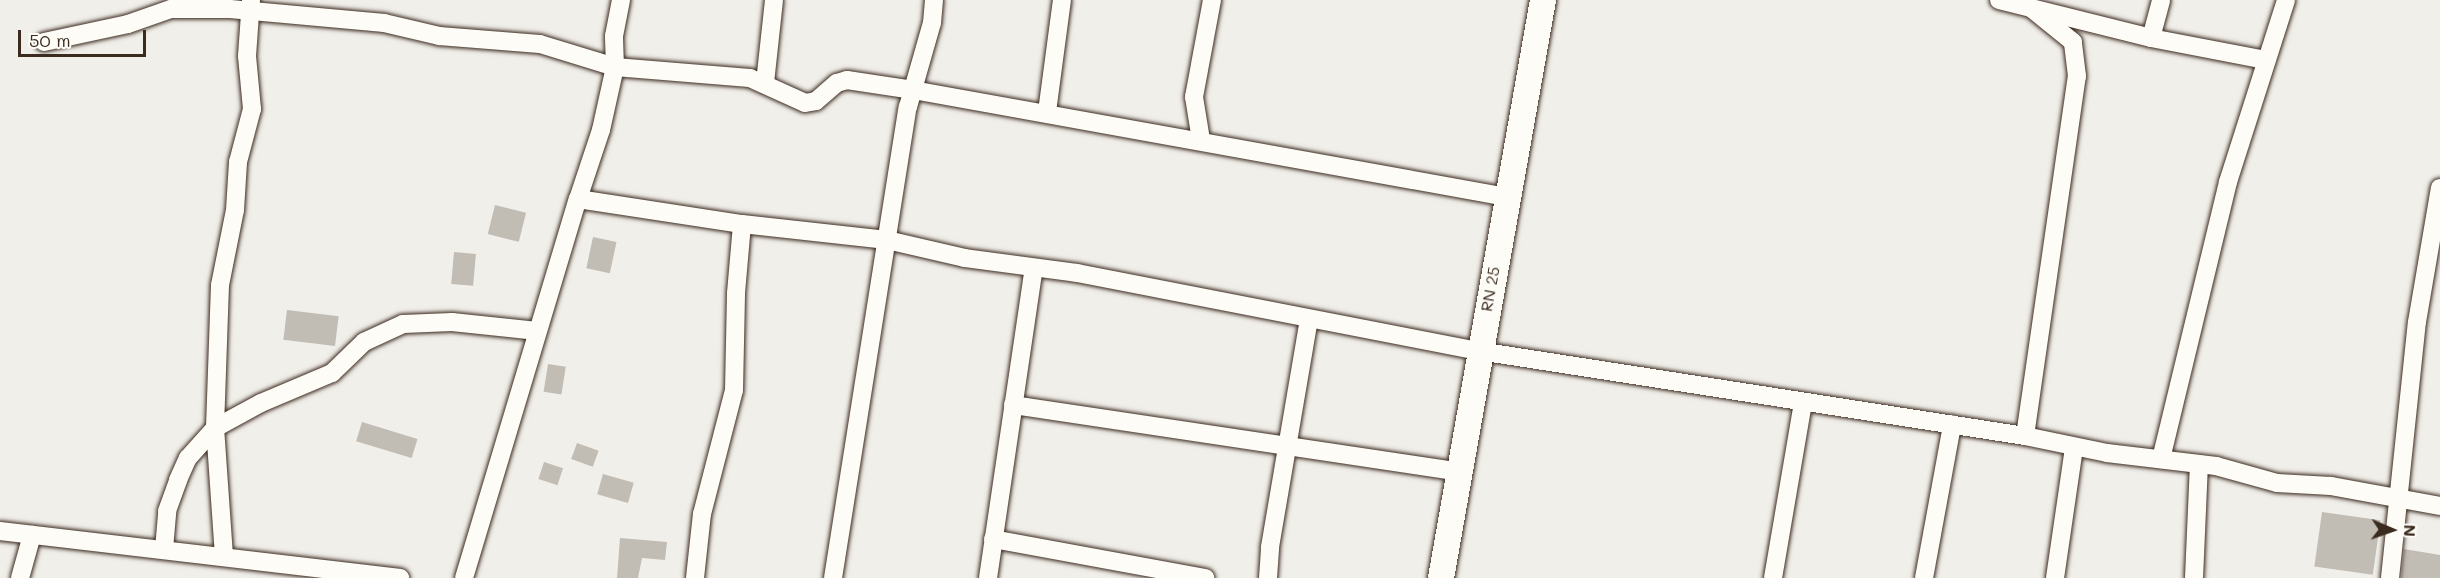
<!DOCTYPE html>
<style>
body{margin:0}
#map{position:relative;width:2440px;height:578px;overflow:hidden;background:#f1efea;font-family:Mali,sans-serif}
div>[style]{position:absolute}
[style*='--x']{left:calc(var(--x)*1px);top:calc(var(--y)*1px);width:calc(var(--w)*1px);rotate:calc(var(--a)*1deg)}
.building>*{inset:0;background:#c1bcb4;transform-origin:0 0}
.roads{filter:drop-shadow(0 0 2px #3b2a1e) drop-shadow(0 0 2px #3b2a1e)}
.street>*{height:18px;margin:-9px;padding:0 9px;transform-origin:9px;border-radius:9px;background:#fdfcf7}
.secondary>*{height:26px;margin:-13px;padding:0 13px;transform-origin:13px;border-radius:13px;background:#fdfcf7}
span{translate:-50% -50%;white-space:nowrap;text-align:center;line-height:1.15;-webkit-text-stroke:4.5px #fdfcf7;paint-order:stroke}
.street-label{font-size:16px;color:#3b2a1e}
.north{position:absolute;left:2362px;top:500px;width:60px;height:60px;-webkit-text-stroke:4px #fdfcf7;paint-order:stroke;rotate:92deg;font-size:16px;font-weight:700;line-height:24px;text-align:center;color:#3b2a1e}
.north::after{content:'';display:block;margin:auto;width:21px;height:27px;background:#3b2a1e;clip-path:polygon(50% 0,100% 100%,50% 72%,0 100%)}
.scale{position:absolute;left:18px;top:30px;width:128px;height:27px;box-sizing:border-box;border:3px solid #3b2a1e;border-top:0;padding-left:8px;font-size:18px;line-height:21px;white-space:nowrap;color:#3b2a1e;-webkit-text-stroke:4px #fdfcf7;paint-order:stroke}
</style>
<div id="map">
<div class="building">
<div style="left:495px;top:205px;width:32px;height:30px;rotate:14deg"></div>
<div style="left:593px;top:237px;width:24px;height:32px;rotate:12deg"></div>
<div style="left:454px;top:252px;width:22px;height:32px;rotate:5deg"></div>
<div style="left:287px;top:310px;width:52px;height:30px;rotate:7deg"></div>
<div style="left:548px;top:364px;width:18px;height:28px;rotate:9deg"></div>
<div style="left:362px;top:422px;width:58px;height:20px;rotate:17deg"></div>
<div style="left:577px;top:443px;width:23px;height:17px;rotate:20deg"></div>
<div style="left:544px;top:462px;width:20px;height:18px;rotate:18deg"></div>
<div style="left:603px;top:474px;width:32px;height:21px;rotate:16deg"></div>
<div style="left:2322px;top:512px;width:59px;height:55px;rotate:8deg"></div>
<div style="clip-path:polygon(620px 538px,667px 542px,665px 560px,642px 558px,638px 578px,617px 578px)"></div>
<div style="clip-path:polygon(2404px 549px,2440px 555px,2440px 578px,2401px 578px)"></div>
</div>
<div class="roads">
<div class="street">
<div style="--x:1999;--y:0;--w:157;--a:14"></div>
<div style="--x:2151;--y:38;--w:116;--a:10.9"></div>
<div style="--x:2151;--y:38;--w:39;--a:-75"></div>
<div style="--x:44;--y:42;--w:86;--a:-12.1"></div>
<div style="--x:128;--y:24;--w:46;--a:-19.2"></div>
<div style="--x:171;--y:9;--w:59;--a:0"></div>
<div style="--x:230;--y:9;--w:155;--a:5.2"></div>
<div style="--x:384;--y:23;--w:57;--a:13.3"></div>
<div style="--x:439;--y:36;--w:101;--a:4.5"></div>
<div style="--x:540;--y:44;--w:78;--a:17"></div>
<div style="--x:615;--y:67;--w:135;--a:4.7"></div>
<div style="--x:750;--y:78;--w:60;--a:24.4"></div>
<div style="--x:805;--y:103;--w:11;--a:-10"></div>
<div style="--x:816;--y:101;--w:28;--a:-41"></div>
<div style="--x:837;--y:83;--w:10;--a:-17"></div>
<div style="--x:847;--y:80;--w:67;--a:8.6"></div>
<div style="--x:913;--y:90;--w:604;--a:10.21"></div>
<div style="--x:765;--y:83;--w:83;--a:-83.8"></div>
<div style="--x:1047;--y:112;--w:113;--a:-82.4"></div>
<div style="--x:1201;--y:140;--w:44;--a:-99.2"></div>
<div style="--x:1194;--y:97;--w:99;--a:-79.5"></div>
<div style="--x:578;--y:199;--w:73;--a:-71.6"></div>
<div style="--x:601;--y:130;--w:65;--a:-77.5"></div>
<div style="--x:615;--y:67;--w:31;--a:-92"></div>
<div style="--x:614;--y:36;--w:37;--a:-79"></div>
<div style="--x:1013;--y:405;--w:451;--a:8.5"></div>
<div style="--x:2025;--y:436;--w:364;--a:-81.8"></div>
<div style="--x:2077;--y:76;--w:34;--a:-97"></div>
<div style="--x:2073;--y:42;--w:54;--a:-141"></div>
<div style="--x:2161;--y:459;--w:285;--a:-76.4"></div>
<div style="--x:2228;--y:182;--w:191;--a:-72.3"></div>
<div style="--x:0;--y:531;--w:403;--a:6.7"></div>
<div style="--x:993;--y:539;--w:216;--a:10.4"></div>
<div style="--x:164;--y:549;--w:38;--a:-85"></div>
<div style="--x:167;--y:511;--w:33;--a:-70"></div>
<div style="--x:178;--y:480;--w:24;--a:-66"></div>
<div style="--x:188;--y:458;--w:40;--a:-48"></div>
<div style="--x:215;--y:428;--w:52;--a:-28.5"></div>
<div style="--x:261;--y:403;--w:77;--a:-22.9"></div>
<div style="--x:332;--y:373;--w:45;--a:-44.1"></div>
<div style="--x:364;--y:342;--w:43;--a:-24.8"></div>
<div style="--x:403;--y:324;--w:49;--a:-2.3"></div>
<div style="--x:452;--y:322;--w:86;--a:6"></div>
<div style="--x:224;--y:556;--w:128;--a:-94"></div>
<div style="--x:215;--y:428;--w:143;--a:-88"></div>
<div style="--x:220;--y:285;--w:76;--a:-78.7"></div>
<div style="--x:235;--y:210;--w:48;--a:-86.4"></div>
<div style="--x:238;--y:162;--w:55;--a:-75.2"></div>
<div style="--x:252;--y:109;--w:53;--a:-95.4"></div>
<div style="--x:247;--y:56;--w:56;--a:-85.9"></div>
<div style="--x:20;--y:578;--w:45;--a:-74.4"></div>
<div style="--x:464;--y:578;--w:396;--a:-73.3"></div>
<div style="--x:578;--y:199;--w:166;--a:8.7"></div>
<div style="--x:742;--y:224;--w:146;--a:6.3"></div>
<div style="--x:887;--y:240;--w:80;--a:13"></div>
<div style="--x:965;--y:258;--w:113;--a:7.6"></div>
<div style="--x:1077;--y:273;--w:409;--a:11"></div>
<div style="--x:1479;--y:351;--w:553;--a:8.85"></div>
<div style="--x:2025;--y:436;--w:84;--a:11.7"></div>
<div style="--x:2107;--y:453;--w:110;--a:6.8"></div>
<div style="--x:2216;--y:466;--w:63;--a:15.6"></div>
<div style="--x:2277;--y:483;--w:54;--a:3.2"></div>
<div style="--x:2331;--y:486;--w:111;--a:10.4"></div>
<div style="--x:695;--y:578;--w:64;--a:-83.8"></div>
<div style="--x:702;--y:514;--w:128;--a:-75.5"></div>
<div style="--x:734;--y:390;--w:97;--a:-88.8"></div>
<div style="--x:736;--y:293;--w:69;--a:-85"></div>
<div style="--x:833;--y:578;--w:477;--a:-81"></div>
<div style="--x:908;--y:107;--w:87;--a:-74.1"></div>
<div style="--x:932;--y:23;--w:23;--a:-85"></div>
<div style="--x:988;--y:578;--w:313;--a:-81.6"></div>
<div style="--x:1268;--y:578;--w:31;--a:-86"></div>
<div style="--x:1270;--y:547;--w:230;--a:-80.3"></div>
<div style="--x:1773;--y:578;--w:178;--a:-80.3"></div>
<div style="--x:1924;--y:578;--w:156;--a:-79.6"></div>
<div style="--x:2055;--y:578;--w:132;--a:-81.7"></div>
<div style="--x:2194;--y:578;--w:114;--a:-87.5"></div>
<div style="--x:2390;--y:578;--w:257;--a:-84"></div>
<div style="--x:2417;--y:322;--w:136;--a:-80.3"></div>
</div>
<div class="secondary">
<div style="--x:1441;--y:578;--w:587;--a:-79.99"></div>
</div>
</div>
<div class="street-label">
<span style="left:1490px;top:289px;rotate:-80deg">RN 25</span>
</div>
<div class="north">N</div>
<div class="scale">50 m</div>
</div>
